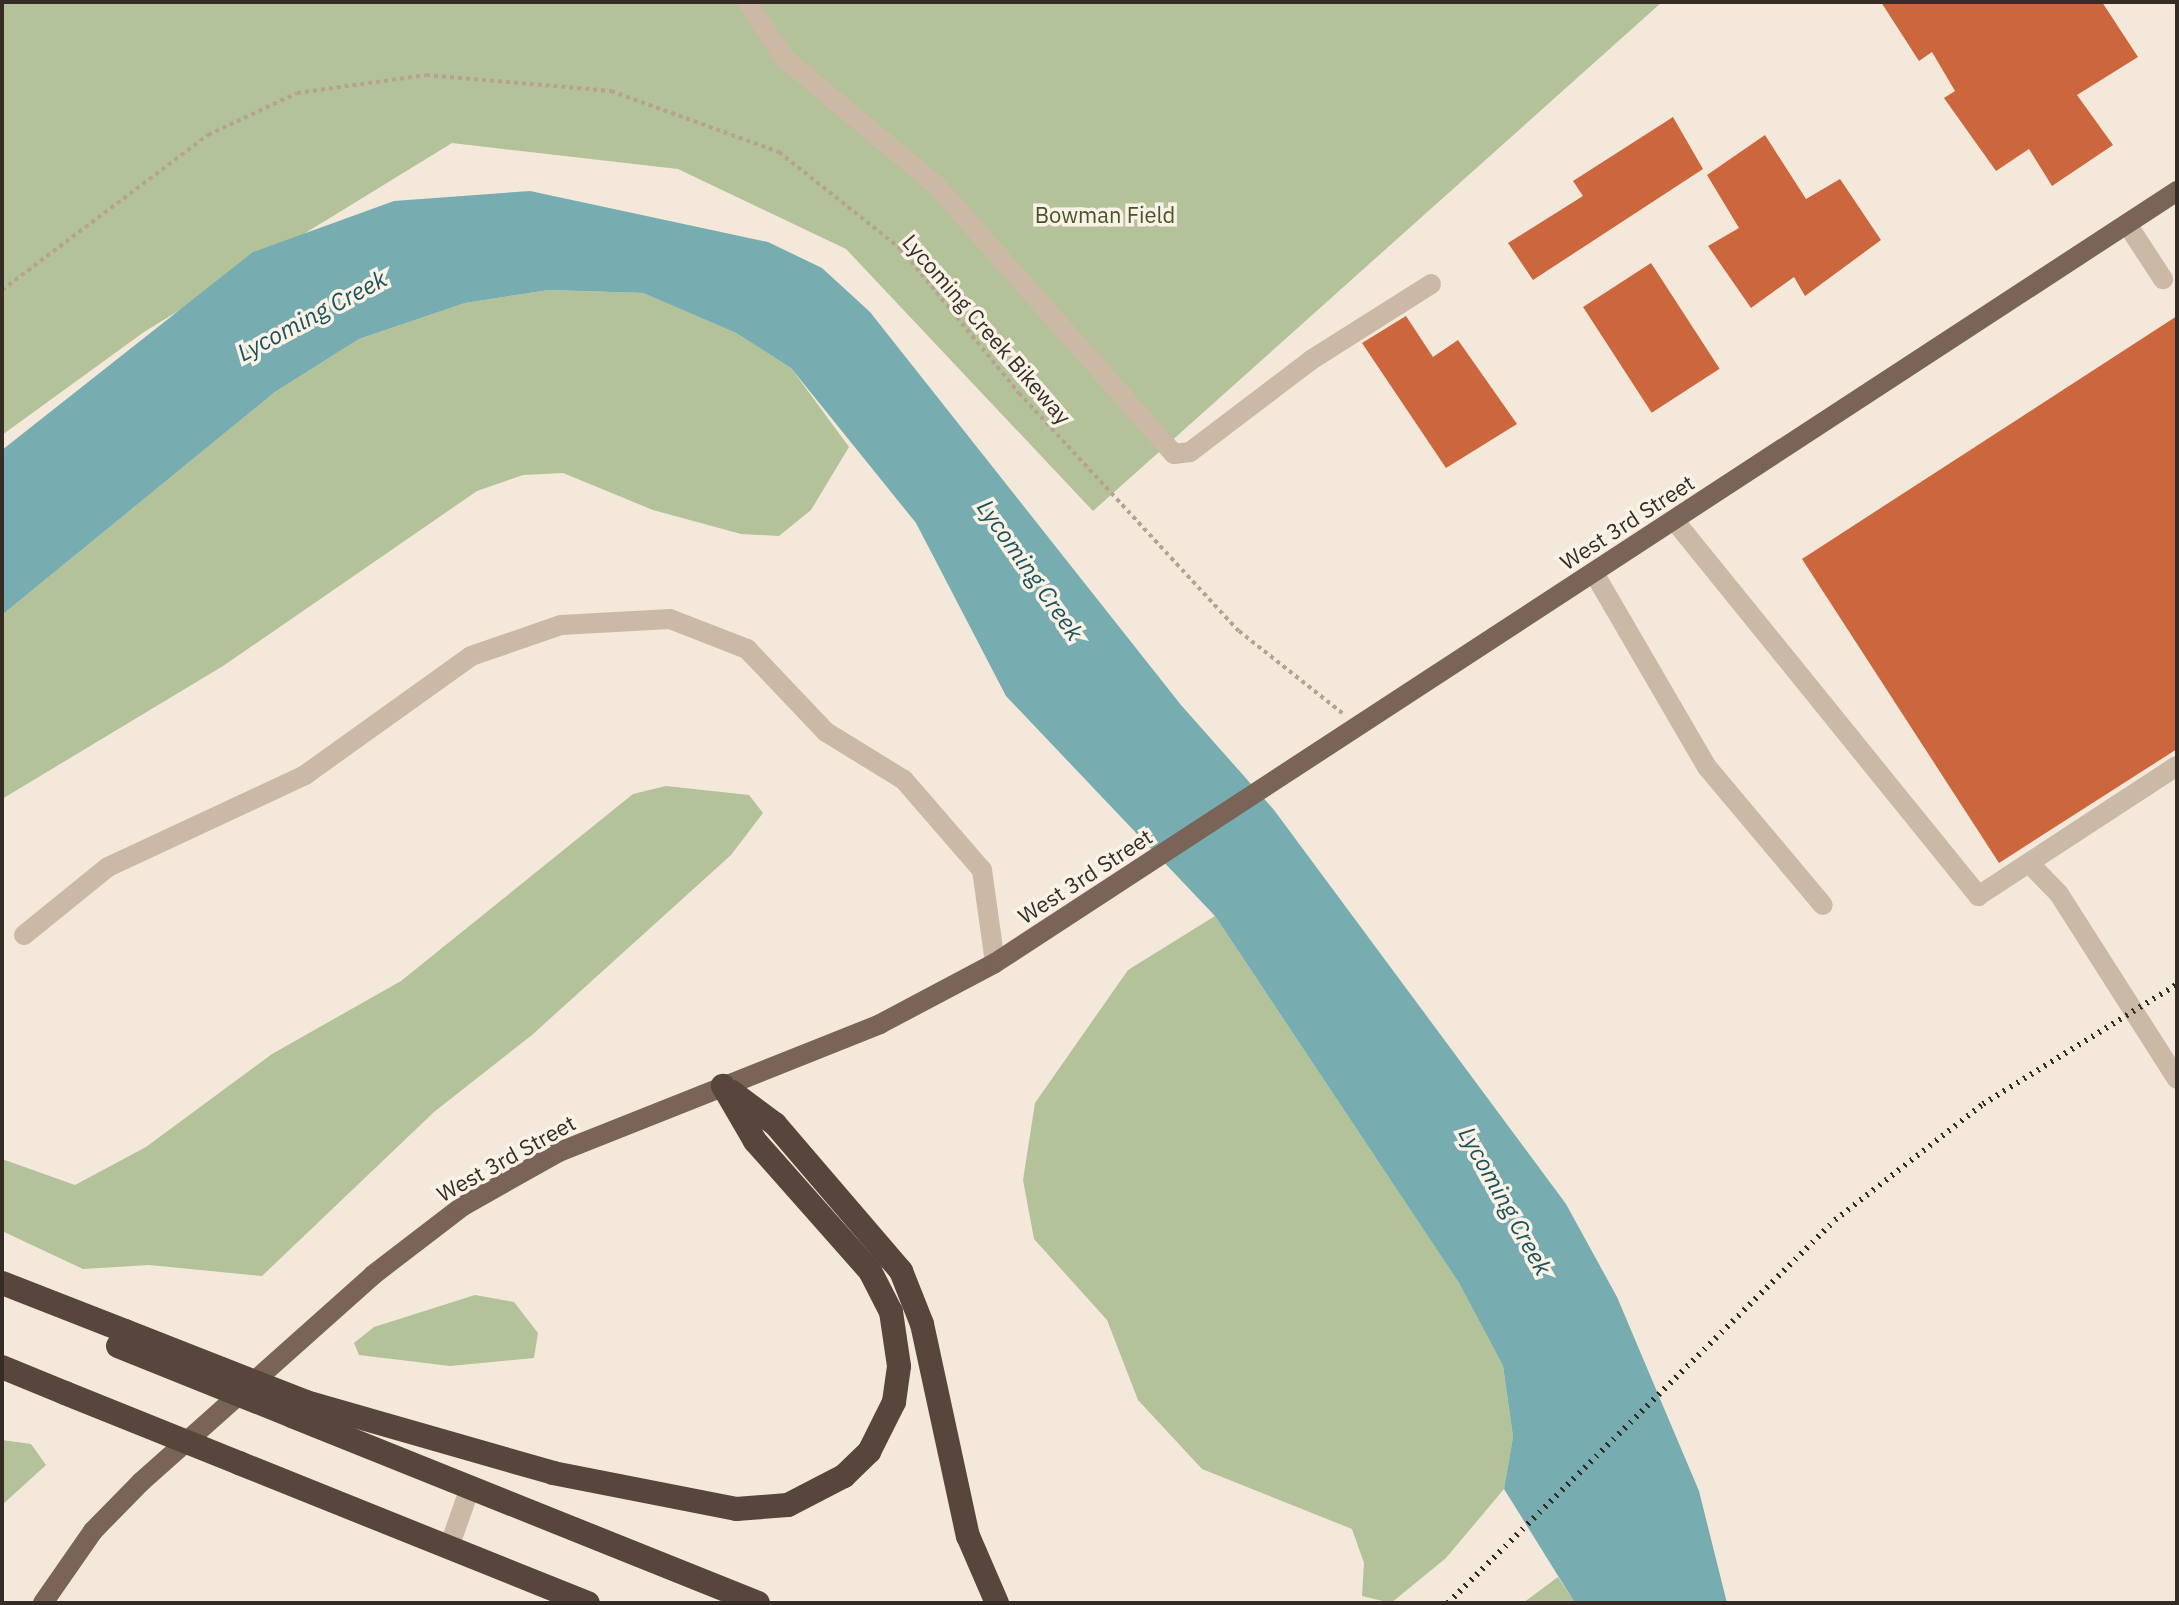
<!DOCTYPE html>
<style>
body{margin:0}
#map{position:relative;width:2179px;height:1605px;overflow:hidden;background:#f3e8d9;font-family:"IBM Plex Sans",sans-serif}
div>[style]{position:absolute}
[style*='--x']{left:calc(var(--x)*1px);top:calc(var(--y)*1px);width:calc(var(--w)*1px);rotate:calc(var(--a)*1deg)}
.green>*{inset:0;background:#b3c298}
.water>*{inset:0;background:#77adb1}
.building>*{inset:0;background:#cc663d;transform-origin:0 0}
.path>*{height:4px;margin-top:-2px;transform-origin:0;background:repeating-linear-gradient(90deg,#b7a28f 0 4px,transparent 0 8px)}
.minor>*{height:20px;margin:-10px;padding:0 10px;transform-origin:10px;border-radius:10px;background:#cbb8a5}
.major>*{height:20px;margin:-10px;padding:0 10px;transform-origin:10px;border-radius:10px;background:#796457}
.highway>*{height:24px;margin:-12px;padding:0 12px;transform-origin:12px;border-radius:12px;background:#58463d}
.rail>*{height:6px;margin-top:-3px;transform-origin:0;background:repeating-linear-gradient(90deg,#362c26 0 2px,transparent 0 8px)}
.highway-bridge>*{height:24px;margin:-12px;padding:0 12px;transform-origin:12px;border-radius:12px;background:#58463d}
span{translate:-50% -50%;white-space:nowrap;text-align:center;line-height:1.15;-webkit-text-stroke:7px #faf2e6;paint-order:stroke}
.park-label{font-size:22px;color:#445629}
.street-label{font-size:22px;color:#362c26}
.water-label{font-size:24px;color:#1a535a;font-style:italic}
.frame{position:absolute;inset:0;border:4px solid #362c26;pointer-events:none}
</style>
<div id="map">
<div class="green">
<div style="clip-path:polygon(2px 2px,1662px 2px,1093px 511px,846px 249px,678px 169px,452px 143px,144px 332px,2px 435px)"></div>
<div style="clip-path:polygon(549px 290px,643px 293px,736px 333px,791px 368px,849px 447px,811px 510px,779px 536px,741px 534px,653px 510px,563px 473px,523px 475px,477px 491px,223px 666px,2px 799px,2px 615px,275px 392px,359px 339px,465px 303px)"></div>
<div style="clip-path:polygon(666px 786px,749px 795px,763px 813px,731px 855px,532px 1035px,434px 1112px,262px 1276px,149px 1265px,83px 1269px,2px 1231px,2px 1159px,75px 1185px,146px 1147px,272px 1054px,401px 981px,633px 794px)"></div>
<div style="clip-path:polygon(1215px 916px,1459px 1283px,1503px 1366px,1513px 1437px,1504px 1489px,1446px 1558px,1391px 1603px,1362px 1596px,1364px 1563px,1352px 1529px,1202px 1469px,1138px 1400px,1107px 1320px,1034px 1239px,1023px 1180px,1035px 1103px,1128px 970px)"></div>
<div style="clip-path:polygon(475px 1295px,514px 1302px,538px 1333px,534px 1358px,450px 1366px,359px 1355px,354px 1343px,374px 1327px)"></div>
<div style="clip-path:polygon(2px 1440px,31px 1444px,46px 1465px,2px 1505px)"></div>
<div style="clip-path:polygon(1558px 1577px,1575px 1603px,1523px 1603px)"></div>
</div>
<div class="water">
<div style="clip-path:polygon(530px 191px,768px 242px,822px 268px,870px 312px,1181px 705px,1274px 810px,1566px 1204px,1617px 1297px,1699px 1491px,1727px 1603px,1575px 1603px,1504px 1489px,1513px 1437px,1503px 1366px,1459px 1283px,1215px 916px,1006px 696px,916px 523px,791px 368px,736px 333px,643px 293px,549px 290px,465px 303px,359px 339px,275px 392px,2px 615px,2px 450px,253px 252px,394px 201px)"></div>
</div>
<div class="building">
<div style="clip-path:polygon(1881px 2px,2102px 2px,2138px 57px,2077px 95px,2113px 145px,2052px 186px,2029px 149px,1996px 171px,1944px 98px,1955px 91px,1932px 52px,1919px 61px)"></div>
<div style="clip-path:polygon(1673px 117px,1703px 169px,1533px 280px,1508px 243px,1583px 196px,1573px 181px)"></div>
<div style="clip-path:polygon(1765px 135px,1806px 199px,1840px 179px,1881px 240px,1805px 296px,1794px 277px,1751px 308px,1708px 246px,1739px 228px,1707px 175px)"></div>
<div style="left:1651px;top:263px;width:126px;height:81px;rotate:57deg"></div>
<div style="clip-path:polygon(1406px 316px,1433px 357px,1458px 340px,1517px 424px,1446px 468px,1362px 343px)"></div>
<div style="clip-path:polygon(2177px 316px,2177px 749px,1999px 863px,1802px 559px)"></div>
</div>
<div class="path">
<div style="--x:2;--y:290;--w:258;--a:-37"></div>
<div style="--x:208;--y:135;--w:98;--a:-25.3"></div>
<div style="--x:297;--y:93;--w:130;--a:-7.9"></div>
<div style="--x:426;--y:75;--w:186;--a:4.9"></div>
<div style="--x:611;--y:91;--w:179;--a:20"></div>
<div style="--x:779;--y:152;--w:156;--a:38.5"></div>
<div style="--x:901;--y:249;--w:186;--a:50.7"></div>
<div style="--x:1019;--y:393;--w:324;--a:47.3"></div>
<div style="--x:1239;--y:631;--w:132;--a:38.5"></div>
</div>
<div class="minor">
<div style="--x:747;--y:2;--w:67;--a:56.5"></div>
<div style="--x:784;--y:58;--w:198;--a:39.9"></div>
<div style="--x:936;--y:185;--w:359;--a:48.5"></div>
<div style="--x:1174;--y:454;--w:16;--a:-7"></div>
<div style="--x:1190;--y:452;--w:152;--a:-37.2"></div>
<div style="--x:1311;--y:360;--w:142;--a:-32.3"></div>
<div style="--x:2127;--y:224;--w:66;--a:56.8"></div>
<div style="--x:1674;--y:520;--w:484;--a:51"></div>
<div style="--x:1978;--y:896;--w:238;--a:-33.2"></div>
<div style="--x:1594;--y:573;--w:225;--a:59.8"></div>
<div style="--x:1707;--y:767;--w:180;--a:50"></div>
<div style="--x:2029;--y:863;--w:43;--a:45.9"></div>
<div style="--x:2059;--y:894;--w:219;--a:57.5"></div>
<div style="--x:24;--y:935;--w:108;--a:-39"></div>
<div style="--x:108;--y:867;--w:217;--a:-25"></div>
<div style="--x:305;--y:775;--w:204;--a:-35.6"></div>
<div style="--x:471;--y:656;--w:95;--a:-19"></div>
<div style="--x:561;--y:625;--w:109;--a:-3.2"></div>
<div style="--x:670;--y:619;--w:83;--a:21.3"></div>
<div style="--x:747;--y:649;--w:115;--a:46.4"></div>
<div style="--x:826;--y:732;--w:92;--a:31.6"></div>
<div style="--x:904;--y:780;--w:119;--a:49.1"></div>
<div style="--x:982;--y:870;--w:94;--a:82"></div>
<div style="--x:449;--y:1547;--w:63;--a:-70.4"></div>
</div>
<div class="major">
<div style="--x:43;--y:1603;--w:88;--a:-55.2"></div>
<div style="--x:93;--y:1531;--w:69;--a:-45.6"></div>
<div style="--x:141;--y:1482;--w:311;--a:-41.7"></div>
<div style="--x:373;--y:1275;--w:113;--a:-37.5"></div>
<div style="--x:463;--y:1206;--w:110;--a:-29.4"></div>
<div style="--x:559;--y:1152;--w:346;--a:-21.7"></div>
<div style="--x:880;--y:1024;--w:130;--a:-27.9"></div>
<div style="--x:995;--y:963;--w:1412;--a:-33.15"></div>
</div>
<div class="highway">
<div style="--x:732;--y:1092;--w:54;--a:36.7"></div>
<div style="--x:775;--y:1124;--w:194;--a:49.4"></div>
<div style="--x:901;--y:1271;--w:57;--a:68.4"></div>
<div style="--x:922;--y:1324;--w:217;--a:77.8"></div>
<div style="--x:968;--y:1536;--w:73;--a:66.6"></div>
<div style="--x:2;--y:1283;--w:132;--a:21.3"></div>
<div style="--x:2;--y:1367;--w:68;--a:22.4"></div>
<div style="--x:306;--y:1402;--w:257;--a:16"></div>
<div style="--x:553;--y:1473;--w:187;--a:11.1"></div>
<div style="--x:736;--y:1509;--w:52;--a:-4.4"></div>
<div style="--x:788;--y:1505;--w:63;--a:-27.4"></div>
<div style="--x:844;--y:1476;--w:35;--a:-44"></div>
<div style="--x:869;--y:1452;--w:56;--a:-63.4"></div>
<div style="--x:894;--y:1402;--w:36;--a:-82"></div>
<div style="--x:899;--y:1366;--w:55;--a:-98.4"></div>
<div style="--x:891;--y:1312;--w:46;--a:-117.1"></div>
<div style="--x:870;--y:1271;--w:174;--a:-131.5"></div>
<div style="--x:755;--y:1141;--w:64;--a:-120.2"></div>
<div style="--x:292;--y:1416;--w:502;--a:21.86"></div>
<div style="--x:239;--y:1463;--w:376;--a:21.9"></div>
</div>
<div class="rail">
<div style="--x:1448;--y:1603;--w:544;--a:-44.7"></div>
<div style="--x:1835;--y:1220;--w:188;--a:-38.1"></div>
<div style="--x:1983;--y:1104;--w:228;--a:-31.7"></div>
</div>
<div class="highway-bridge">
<div style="--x:125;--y:1331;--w:194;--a:21.4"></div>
<div style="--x:118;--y:1346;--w:188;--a:21.9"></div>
<div style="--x:65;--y:1393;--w:188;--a:21.9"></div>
</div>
<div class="park-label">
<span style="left:1105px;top:215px">Bowman Field</span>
</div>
<div class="street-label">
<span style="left:987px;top:329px;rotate:49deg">Lycoming Creek Bikeway</span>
<span style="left:1627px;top:522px;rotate:-33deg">West 3rd Street</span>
<span style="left:1085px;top:876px;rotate:-33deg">West 3rd Street</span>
<span style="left:506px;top:1158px;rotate:-29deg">West 3rd Street</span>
</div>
<div class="water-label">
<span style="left:312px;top:316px;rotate:-28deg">Lycoming Creek</span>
<span style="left:1030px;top:570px;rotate:55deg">Lycoming Creek</span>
<span style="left:1505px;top:1201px;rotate:61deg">Lycoming Creek</span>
</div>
<div class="frame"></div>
</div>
